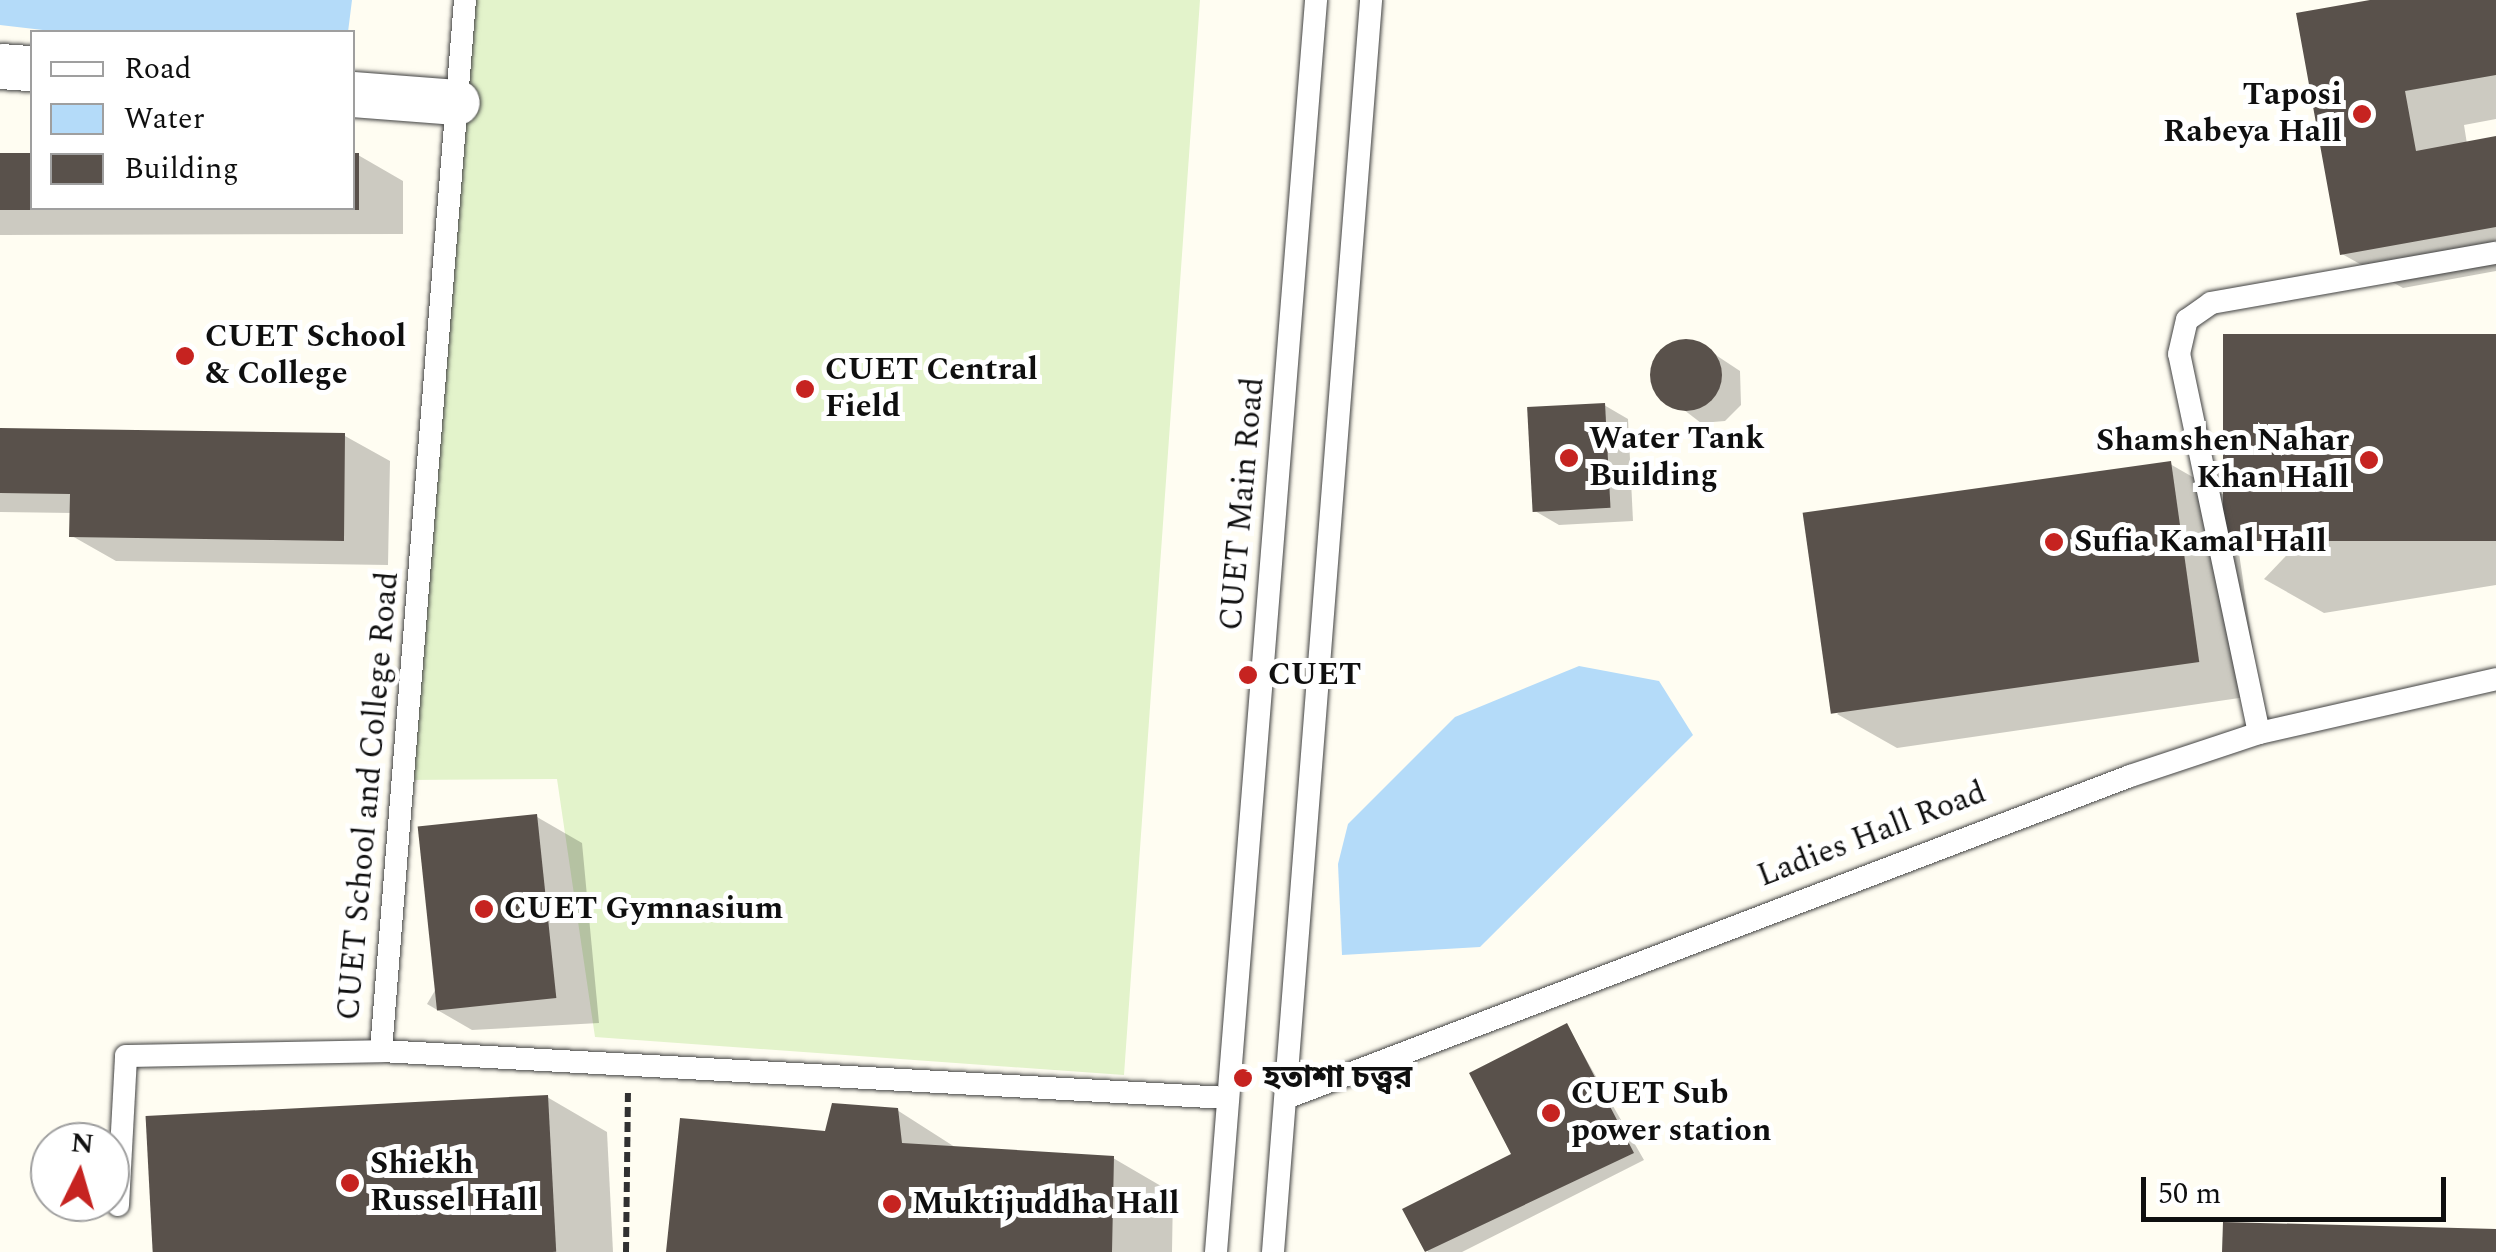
<!DOCTYPE html>
<meta charset="utf-8">
<style>
body{margin:0}
#map{position:relative;width:2496px;height:1252px;overflow:hidden;background:#fffdf2;font-family:Spectral,"Noto Sans Bengali",serif}
div>[style]{position:absolute}
[style*='--x']{left:calc(var(--x)*1px);top:calc(var(--y)*1px);width:calc(var(--w)*1px);rotate:calc(var(--a)*1deg)}
.pitch>*{inset:0;background:#e3f3cb}
.water>*{inset:0;background:#b4dbf9}
.shadow>*{inset:0;background:#0003}
.building>*{inset:0;background:#59514b;transform-origin:0 0}
.round{border-radius:50%}
.path>*{height:6px;margin-top:-3px;transform-origin:0;background:repeating-linear-gradient(90deg,#313131 0 10px,transparent 0 15px)}
.roads{filter:drop-shadow(0 0 2px #424242) drop-shadow(0 0 2px #424242)}
.lane>*{height:22px;margin:-11px;padding:0 11px;transform-origin:11px;border-radius:11px;background:#fff}
.street>*{height:45px;margin:-22.5px;padding:0 22.5px;transform-origin:22.5px;border-radius:22.5px;background:#fff}
.dots>*{width:28px;height:28px;translate:-50% -50%;box-sizing:border-box;border:5px solid #fff;border-radius:50%}
span{translate:-50% -50%;white-space:nowrap;text-align:center;line-height:1.15;-webkit-text-stroke:10px #fff;paint-order:stroke}
.poi-label{font-size:32px;color:#0f0f0f;font-weight:700}
.right{translate:-100% -50%;text-align:right}
.left{translate:0 -50%;text-align:left}
.street-label{font-size:32px;color:#0f0f0f}
.legend{position:absolute;left:30px;top:30px;width:325px;height:180px;box-sizing:border-box;background:#fff;border:2px solid #9f9f9f;margin:0;padding:12px 18px;list-style:none;font-size:30px;color:#0f0f0f}
.legend li{display:flex;align-items:center;gap:20px;height:50px}
.legend b{width:50px;border:2px solid #9f9f9f}
.north{position:absolute;left:30px;top:1122px;width:100px;height:100px;box-sizing:border-box;background:#fff;border:2px solid #9f9f9f;border-radius:50%;rotate:5deg;font-size:28px;font-weight:700;line-height:40px;text-align:center;color:#0f0f0f}
.north::after{content:'';display:block;margin:auto;width:35px;height:45px;background:#c62320;clip-path:polygon(50% 0,100% 100%,50% 72%,0 100%)}
.scale{position:absolute;left:2141px;top:1177px;width:305px;height:45px;box-sizing:border-box;border:5px solid #0f0f0f;border-top:0;padding-left:12px;font-size:30px;line-height:35px;white-space:nowrap;color:#0f0f0f;-webkit-text-stroke:8px #fff;paint-order:stroke}
</style>
<div id="map">
<div class="pitch">
<div style="clip-path:polygon(472px 0,1200px 0,1124px 1075px,595px 1037px,557px 779px,403px 780px)"></div>
</div>
<div class="water">
<div style="clip-path:polygon(0 0,352px 0,348px 32px,60px 32px,0 25px)"></div>
<div style="clip-path:polygon(1579px 666px,1659px 681px,1693px 735px,1480px 947px,1342px 955px,1338px 864px,1348px 824px,1455px 717px)"></div>
</div>
<div class="shadow">
<div style="clip-path:polygon(2384px 0,2496px 0,2496px 119px,2464px 125px,2467px 144px,2496px 139px,2496px 271px,2403px 288px,2342px 254px)"></div>
<div style="clip-path:polygon(358px 155px,403px 181px,403px 234px,0 235px,0 156px,32px 156px,32px 208px,352px 208px)"></div>
<div style="clip-path:polygon(2496px 336px,2496px 585px,2324px 613px,2264px 579px)"></div>
<div style="clip-path:polygon(1696px 342px,1740px 371px,1741px 405px,1725px 421px,1701px 423px,1653px 386px,1657px 356px)"></div>
<div style="clip-path:polygon(1604px 405px,1628px 419px,1633px 521px,1559px 525px,1535px 511px)"></div>
<div style="clip-path:polygon(0 431px,345px 436px,390px 461px,388px 565px,116px 561px,72px 536px,72px 513px,0 512px)"></div>
<div style="clip-path:polygon(2170px 464px,2231px 499px,2260px 695px,1897px 748px,1837px 714px)"></div>
<div style="clip-path:polygon(537px 817px,582px 843px,599px 1023px,472px 1030px,427px 1004px)"></div>
<div style="clip-path:polygon(1567px 1026px,1644px 1160px,1462px 1252px,1428px 1252px,1406px 1210px,1514px 1156px)"></div>
<div style="clip-path:polygon(547px 1097px,607px 1132px,613px 1252px,154px 1252px)"></div>
<div style="clip-path:polygon(897px 1110px,958px 1149px,1113px 1158px,1173px 1193px,1172px 1252px,669px 1252px,827px 1134px)"></div>
</div>
<div class="building">
<div style="clip-path:polygon(2370px 0,2496px 0,2496px 75px,2405px 91px,2416px 151px,2496px 136px,2496px 227px,2340px 255px,2296px 13px)"></div>
<div style="left:0;top:153px;width:32px;height:57px"></div>
<div style="left:352px;top:153px;width:7px;height:57px"></div>
<div style="left:2496px;top:334px;width:207px;height:273px;rotate:90deg"></div>
<div class="round" style="left:1650px;top:339px;width:72px;height:72px"></div>
<div style="left:1605px;top:403px;width:105px;height:78px;rotate:87deg"></div>
<div style="clip-path:polygon(0 428px,345px 433px,344px 541px,69px 537px,70px 494px,0 493px)"></div>
<div style="left:2171px;top:461px;width:203px;height:372px;rotate:82deg"></div>
<div style="left:537px;top:814px;width:185px;height:120px;rotate:84deg"></div>
<div style="clip-path:polygon(1567px 1023px,1634px 1153px,1425px 1252px,1402px 1209px,1511px 1154px,1469px 1073px)"></div>
<div style="left:548px;top:1095px;width:157px;height:403px;rotate:87deg"></div>
<div style="clip-path:polygon(832px 1103px,898px 1108px,902px 1143px,1114px 1156px,1112px 1252px,666px 1252px,680px 1118px,825px 1131px)"></div>
<div style="clip-path:polygon(2223px 1222px,2496px 1229px,2496px 1252px,2222px 1252px)"></div>
</div>
<div class="path">
<div style="--x:626;--y:1252;--w:159;--a:-89.3"></div>
</div>
<div class="roads">
<div class="lane">
<div style="--x:465;--y:0;--w:1054;--a:94.57"></div>
<div style="--x:381;--y:1051;--w:848;--a:3.18"></div>
<div style="--x:2259;--y:733;--w:387;--a:-101.9"></div>
<div style="--x:2179;--y:354;--w:35;--a:-77"></div>
<div style="--x:2187;--y:320;--w:29;--a:-35"></div>
<div style="--x:2211;--y:303;--w:289;--a:-10"></div>
<div style="--x:1286;--y:1098;--w:903;--a:-20.88"></div>
<div style="--x:2130;--y:776;--w:136;--a:-18.4"></div>
<div style="--x:2259;--y:733;--w:243;--a:-12.8"></div>
<div style="--x:118;--y:1205;--w:149;--a:-86.9"></div>
<div style="--x:126;--y:1056;--w:255;--a:-1.1"></div>
<div style="--x:1216;--y:1252;--w:1256;--a:-85.43"></div>
<div style="--x:1273;--y:1252;--w:1256;--a:-85.52"></div>
</div>
<div class="street">
<div style="--x:0;--y:66;--w:32;--a:4"></div>
<div style="--x:352;--y:94;--w:105;--a:4.4"></div>
</div>
</div>
<div class="dots">
<div style="left:2362px;top:114px;background:#c62320"></div>
<div style="left:185px;top:356px;background:#c62320"></div>
<div style="left:805px;top:389px;background:#c62320"></div>
<div style="left:1569px;top:458px;background:#c62320"></div>
<div style="left:2369px;top:460px;background:#c62320"></div>
<div style="left:2054px;top:542px;background:#c62320"></div>
<div style="left:1248px;top:675px;background:#c62320"></div>
<div style="left:484px;top:909px;background:#c62320"></div>
<div style="left:1243px;top:1078px;background:#c62320"></div>
<div style="left:1551px;top:1113px;background:#c62320"></div>
<div style="left:350px;top:1183px;background:#c62320"></div>
<div style="left:892px;top:1204px;background:#c62320"></div>
</div>
<div class="poi-label">
<span class="right" style="left:2342px;top:114px">Taposi<br>Rabeya Hall</span>
<span class="left" style="left:205px;top:356px">CUET School<br>&amp; College</span>
<span class="left" style="left:825px;top:389px">CUET Central<br>Field</span>
<span class="left" style="left:1589px;top:458px">Water Tank<br>Building</span>
<span class="right" style="left:2349px;top:460px">Shamshen Nahar<br>Khan Hall</span>
<span class="left" style="left:2074px;top:542px">Sufia Kamal Hall</span>
<span class="left" style="left:1268px;top:675px">CUET</span>
<span class="left" style="left:504px;top:909px">CUET Gymnasium</span>
<span class="left" style="left:1263px;top:1078px">হতাশা চত্ত্বর</span>
<span class="left" style="left:1571px;top:1113px">CUET Sub<br>power station</span>
<span class="left" style="left:370px;top:1183px">Shiekh<br>Russel Hall</span>
<span class="left" style="left:912px;top:1204px">Muktijuddha Hall</span>
</div>
<div class="street-label">
<span style="left:1243px;top:504px;rotate:-85deg">CUET Main Road</span>
<span style="left:369px;top:796px;rotate:-85deg">CUET School and College Road</span>
<span style="left:1872px;top:835px;rotate:-21deg">Ladies Hall Road</span>
</div>
<ul class="legend">
<li><b style="height:12px;background:#fff"></b>Road</li>
<li><b style="height:28px;background:#b4dbf9"></b>Water</li>
<li><b style="height:28px;background:#59514b"></b>Building</li>
</ul>
<div class="north">N</div>
<div class="scale">50 m</div>
</div>
